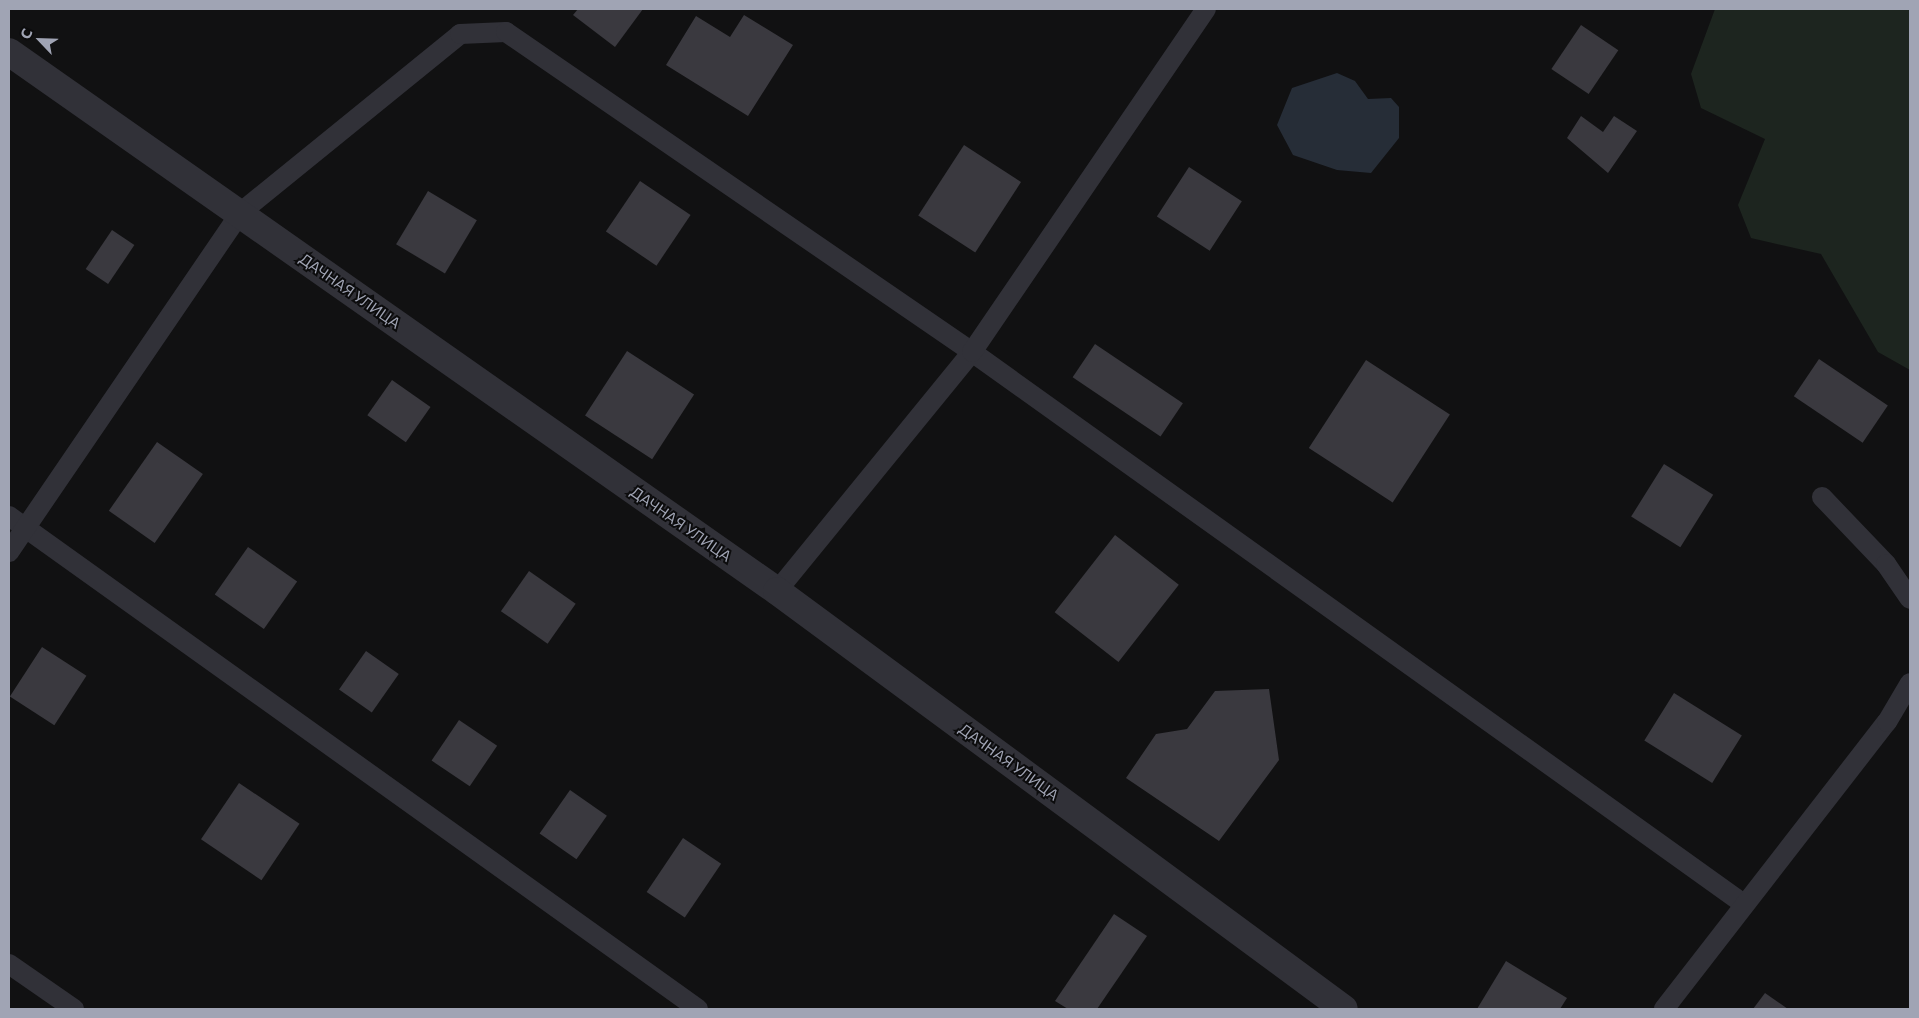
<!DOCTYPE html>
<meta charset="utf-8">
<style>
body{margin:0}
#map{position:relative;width:1919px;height:1018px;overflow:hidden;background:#111112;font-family:Commissioner,sans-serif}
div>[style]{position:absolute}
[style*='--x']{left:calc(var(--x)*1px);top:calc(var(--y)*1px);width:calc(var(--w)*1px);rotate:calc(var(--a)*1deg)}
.green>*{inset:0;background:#1d251f}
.water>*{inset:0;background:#262d37}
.building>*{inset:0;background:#3a393f;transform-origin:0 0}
.service>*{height:20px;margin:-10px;padding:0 10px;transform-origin:10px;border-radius:10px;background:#313138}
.minor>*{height:28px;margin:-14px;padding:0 14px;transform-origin:14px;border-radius:14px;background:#313138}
span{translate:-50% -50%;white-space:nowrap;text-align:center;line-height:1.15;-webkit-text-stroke:4px #0c0c0d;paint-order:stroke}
.street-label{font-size:15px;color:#a0a4b4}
.frame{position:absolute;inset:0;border:10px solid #a0a4b4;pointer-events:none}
.north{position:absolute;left:15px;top:15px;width:50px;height:50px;-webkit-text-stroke:4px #0c0c0d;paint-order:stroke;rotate:294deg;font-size:14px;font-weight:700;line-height:20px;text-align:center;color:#a0a4b4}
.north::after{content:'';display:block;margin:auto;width:18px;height:22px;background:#a0a4b4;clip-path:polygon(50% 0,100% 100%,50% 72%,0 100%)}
</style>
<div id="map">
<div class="green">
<div style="clip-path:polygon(1715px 9px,1910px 9px,1910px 370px,1878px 352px,1821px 254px,1751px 238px,1738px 205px,1765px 139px,1701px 108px,1691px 74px)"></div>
</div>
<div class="water">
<div style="clip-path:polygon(1337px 73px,1355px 81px,1368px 99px,1391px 98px,1399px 107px,1399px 138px,1371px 173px,1337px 170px,1293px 155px,1277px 125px,1292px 88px)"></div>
</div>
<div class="building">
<div style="clip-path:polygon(578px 9px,643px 9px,615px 47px,573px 15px)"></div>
<div style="clip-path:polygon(744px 15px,793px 45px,748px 116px,666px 65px,696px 16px,730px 37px)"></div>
<div style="left:1581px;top:25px;width:45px;height:53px;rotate:34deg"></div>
<div style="clip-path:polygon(1581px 116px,1603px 132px,1614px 116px,1637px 131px,1608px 173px,1567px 138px)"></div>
<div style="left:964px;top:145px;width:68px;height:84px;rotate:33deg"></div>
<div style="left:1189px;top:167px;width:63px;height:59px;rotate:33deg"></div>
<div style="left:640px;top:181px;width:61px;height:61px;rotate:34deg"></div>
<div style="left:428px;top:191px;width:57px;height:62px;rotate:31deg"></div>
<div style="left:112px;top:230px;width:27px;height:47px;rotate:34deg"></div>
<div style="left:1095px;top:344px;width:106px;height:40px;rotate:34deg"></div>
<div style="left:627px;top:351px;width:80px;height:77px;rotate:33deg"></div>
<div style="left:1819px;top:359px;width:83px;height:45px;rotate:34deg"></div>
<div style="left:1366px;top:360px;width:100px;height:105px;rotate:33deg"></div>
<div style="left:392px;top:380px;width:47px;height:43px;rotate:35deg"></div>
<div style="left:157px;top:442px;width:56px;height:84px;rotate:35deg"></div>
<div style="left:1664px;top:464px;width:58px;height:62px;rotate:32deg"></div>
<div style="left:1115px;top:535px;width:81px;height:98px;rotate:38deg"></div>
<div style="left:248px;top:547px;width:60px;height:58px;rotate:35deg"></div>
<div style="left:529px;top:571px;width:57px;height:49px;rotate:35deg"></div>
<div style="left:42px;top:647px;width:53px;height:59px;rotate:33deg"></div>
<div style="left:366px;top:651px;width:40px;height:47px;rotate:35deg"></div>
<div style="clip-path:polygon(1269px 689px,1279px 760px,1219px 841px,1126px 778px,1156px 734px,1187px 729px,1215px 691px)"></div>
<div style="left:1674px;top:693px;width:80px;height:56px;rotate:32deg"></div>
<div style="left:459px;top:720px;width:46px;height:49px;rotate:34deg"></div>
<div style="left:239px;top:783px;width:73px;height:68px;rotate:34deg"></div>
<div style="left:570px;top:790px;width:45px;height:53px;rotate:35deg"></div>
<div style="left:683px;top:838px;width:46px;height:65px;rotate:34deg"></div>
<div style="clip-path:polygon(1114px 914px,1147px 936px,1097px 1009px,1068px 1009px,1055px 1001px)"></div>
<div style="clip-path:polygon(1506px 961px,1567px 998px,1560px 1009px,1477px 1009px)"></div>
<div style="clip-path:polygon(1765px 993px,1788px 1009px,1753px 1009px)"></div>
</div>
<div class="service">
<div style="--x:1822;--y:497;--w:93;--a:46.3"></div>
<div style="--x:1886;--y:564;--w:42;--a:55.6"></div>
<div style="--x:9;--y:516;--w:847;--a:35.58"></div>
<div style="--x:9;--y:552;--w:410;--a:-55.7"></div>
<div style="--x:240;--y:213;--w:284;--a:-39.1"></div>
<div style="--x:460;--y:34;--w:46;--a:-2.5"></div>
<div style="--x:506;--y:32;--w:565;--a:34.48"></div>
<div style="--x:972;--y:352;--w:949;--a:35.57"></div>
<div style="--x:777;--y:591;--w:308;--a:-50.8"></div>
<div style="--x:972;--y:352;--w:415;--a:-55.7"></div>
<div style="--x:9;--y:964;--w:79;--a:34.7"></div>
<div style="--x:1664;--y:1009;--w:363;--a:-52.2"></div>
<div style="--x:1887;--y:722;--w:45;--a:-59.5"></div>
</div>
<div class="minor">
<div style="--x:9;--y:52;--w:938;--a:35.06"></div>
<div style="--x:777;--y:591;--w:704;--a:36.4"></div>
</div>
<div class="street-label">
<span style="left:350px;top:291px;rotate:35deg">ДАЧНАЯ УЛИЦА</span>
<span style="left:681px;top:524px;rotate:35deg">ДАЧНАЯ УЛИЦА</span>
<span style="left:1009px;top:762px;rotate:36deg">ДАЧНАЯ УЛИЦА</span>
</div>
<div class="frame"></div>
<div class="north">С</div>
</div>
